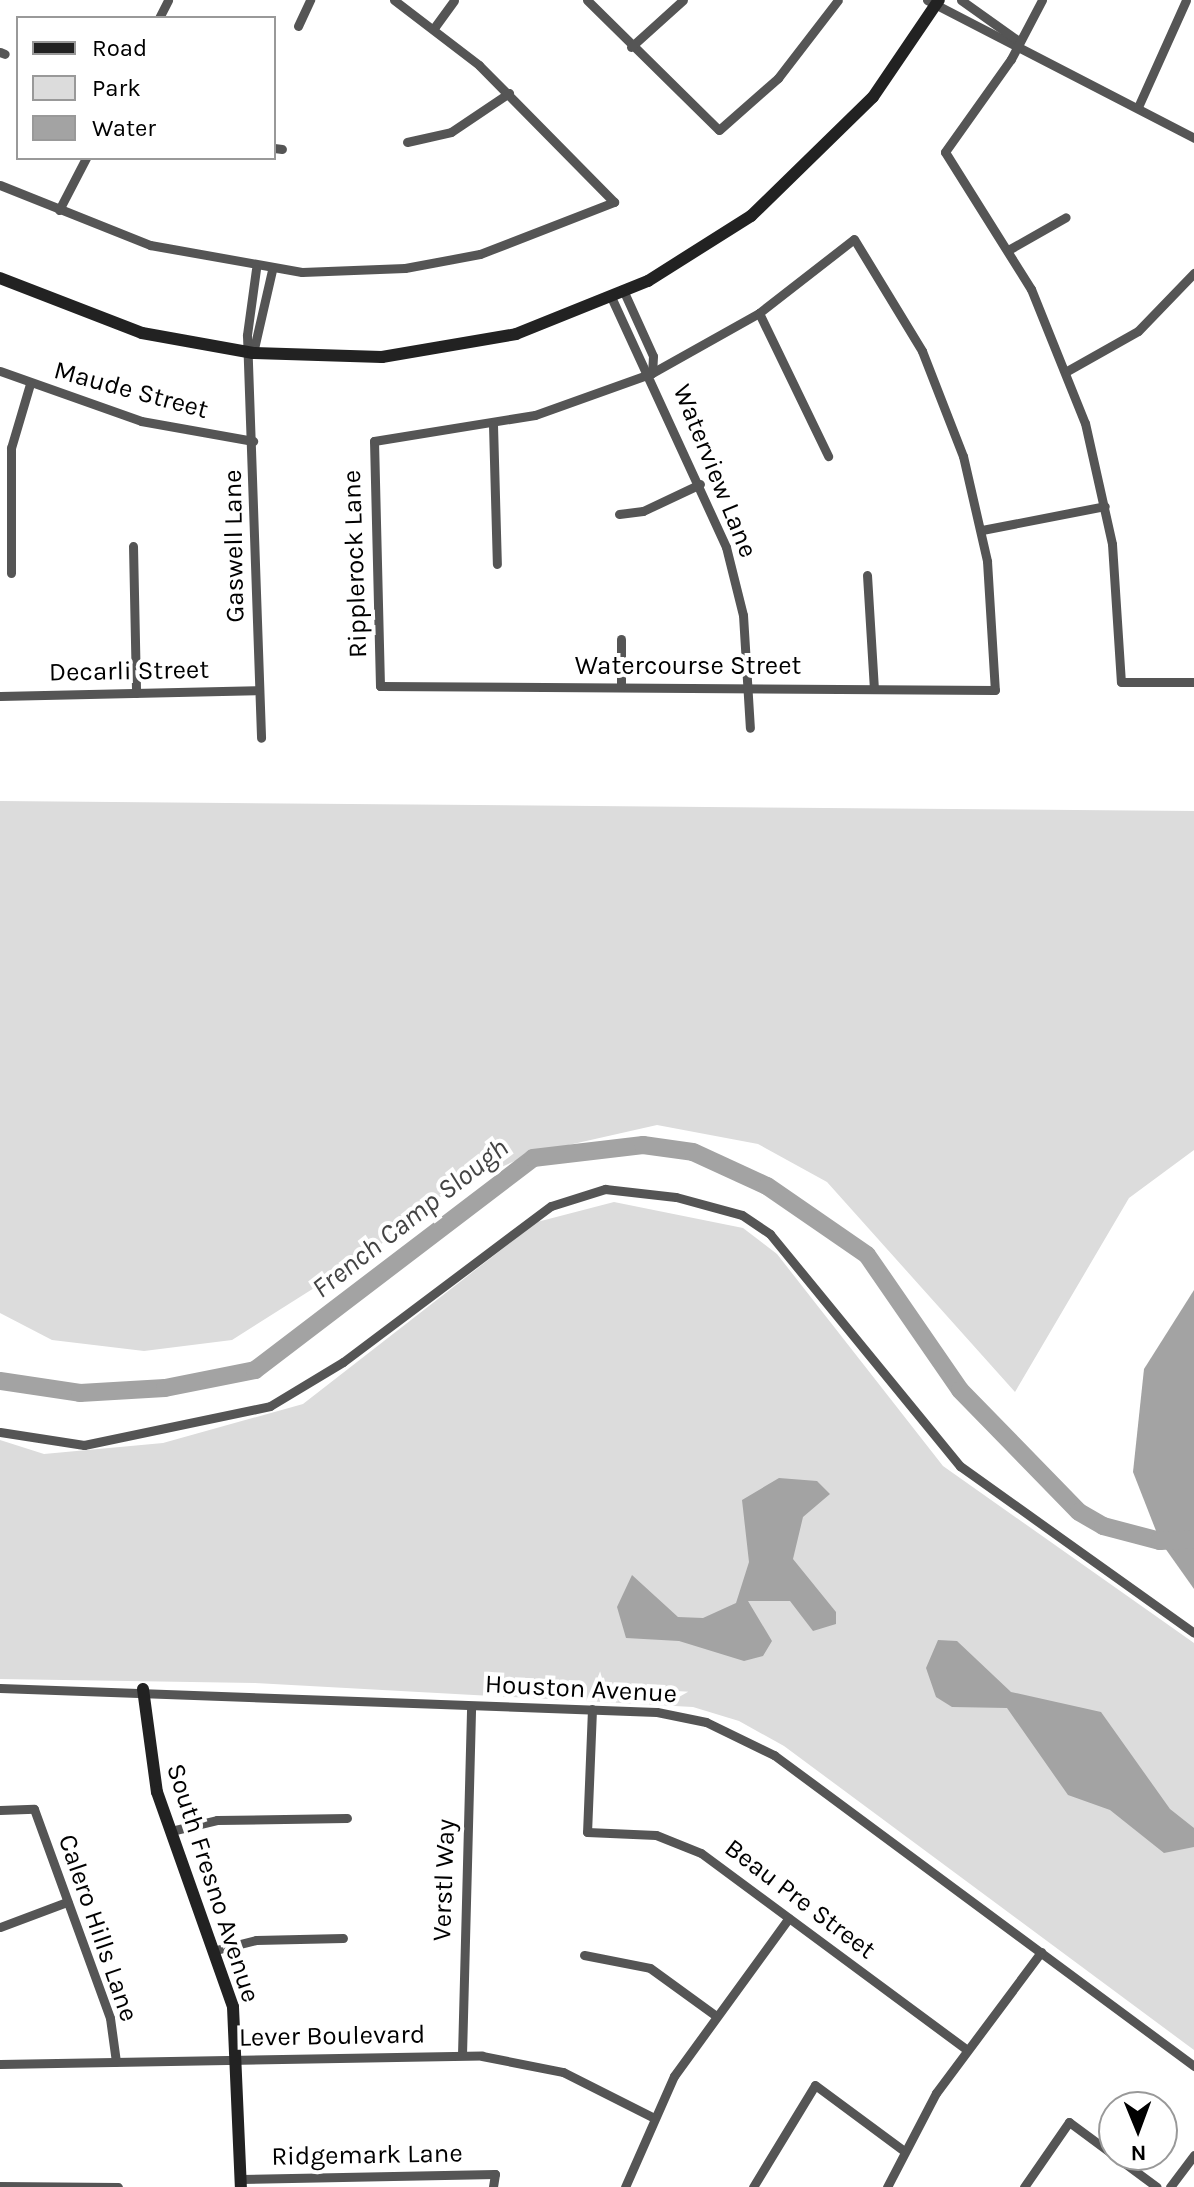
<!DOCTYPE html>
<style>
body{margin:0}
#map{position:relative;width:1194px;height:2187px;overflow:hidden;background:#fff;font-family:Karla,sans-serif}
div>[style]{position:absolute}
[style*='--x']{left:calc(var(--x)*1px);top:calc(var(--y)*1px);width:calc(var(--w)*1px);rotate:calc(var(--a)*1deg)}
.green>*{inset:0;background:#dcdcdc}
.water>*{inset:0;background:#a3a3a3}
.river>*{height:18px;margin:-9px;padding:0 9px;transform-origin:9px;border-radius:9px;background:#a3a3a3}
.street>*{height:9px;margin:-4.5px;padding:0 4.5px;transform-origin:4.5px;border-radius:4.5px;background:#555}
.secondary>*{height:12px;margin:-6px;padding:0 6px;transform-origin:6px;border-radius:6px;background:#222}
span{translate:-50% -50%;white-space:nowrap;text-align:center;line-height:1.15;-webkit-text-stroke:8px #fff;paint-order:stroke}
.street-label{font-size:26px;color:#000}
.water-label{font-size:28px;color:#444;font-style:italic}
.legend{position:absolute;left:16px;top:16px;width:260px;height:144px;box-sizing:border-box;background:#fff;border:2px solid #999;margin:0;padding:10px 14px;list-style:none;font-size:24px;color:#000}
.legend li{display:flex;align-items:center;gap:16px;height:40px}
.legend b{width:40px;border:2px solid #999}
.north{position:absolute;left:1098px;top:2091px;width:80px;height:80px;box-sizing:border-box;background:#fff;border:2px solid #999;border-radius:50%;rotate:179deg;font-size:22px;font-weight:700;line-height:32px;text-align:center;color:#000}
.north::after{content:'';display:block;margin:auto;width:28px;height:36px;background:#000;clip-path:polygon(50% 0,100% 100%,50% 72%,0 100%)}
</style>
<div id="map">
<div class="green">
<div style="clip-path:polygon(0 801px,1194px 811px,1194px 1150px,1129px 1198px,1015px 1392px,827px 1182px,758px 1144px,657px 1125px,533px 1153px,449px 1190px,371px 1252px,232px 1340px,144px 1351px,52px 1340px,0 1313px)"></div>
<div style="clip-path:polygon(614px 1202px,743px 1228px,777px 1254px,943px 1466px,1194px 1643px,1194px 2050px,784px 1746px,739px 1721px,693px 1707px,255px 1683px,0 1679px,0 1440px,44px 1454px,163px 1443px,303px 1404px,537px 1222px)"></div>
</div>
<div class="water">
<div style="clip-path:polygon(1194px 1290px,1194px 1589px,1160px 1541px,1133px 1472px,1144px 1369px)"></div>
<div style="clip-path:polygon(779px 1478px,817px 1481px,830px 1494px,803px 1517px,793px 1559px,836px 1612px,836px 1624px,813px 1631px,790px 1601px,748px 1601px,772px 1641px,763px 1656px,744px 1661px,679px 1641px,626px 1638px,617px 1607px,632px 1575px,678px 1617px,703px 1618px,736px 1603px,749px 1562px,742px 1500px)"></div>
<div style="clip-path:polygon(938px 1640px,957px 1641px,1011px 1692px,1101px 1712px,1170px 1809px,1194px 1828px,1194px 1847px,1164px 1853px,1110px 1810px,1068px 1795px,1007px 1708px,952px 1707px,936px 1697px,926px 1668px)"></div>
</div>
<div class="river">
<div style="--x:0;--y:1381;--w:81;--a:8.5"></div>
<div style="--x:80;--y:1393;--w:85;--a:-3.4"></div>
<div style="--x:165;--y:1388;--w:92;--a:-11.3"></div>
<div style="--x:255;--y:1370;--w:350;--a:-37.3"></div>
<div style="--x:533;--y:1158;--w:111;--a:-6.7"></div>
<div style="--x:643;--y:1145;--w:50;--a:8"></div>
<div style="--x:693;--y:1152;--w:81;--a:24.7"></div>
<div style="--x:767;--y:1186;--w:121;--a:34.6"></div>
<div style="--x:867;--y:1255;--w:164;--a:55.4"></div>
<div style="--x:960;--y:1390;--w:170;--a:45.7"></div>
<div style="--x:1079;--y:1512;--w:28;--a:30"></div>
<div style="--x:1103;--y:1526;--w:59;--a:14.7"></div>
<div style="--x:1160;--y:1541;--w:34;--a:-3"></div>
</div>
<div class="street">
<div style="--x:587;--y:0;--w:185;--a:44.6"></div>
<div style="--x:719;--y:130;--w:79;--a:-41.4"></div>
<div style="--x:778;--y:78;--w:98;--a:-52.4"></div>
<div style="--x:927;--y:0;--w:301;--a:27.3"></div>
<div style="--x:961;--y:0;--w:72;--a:35.4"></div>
<div style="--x:1042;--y:0;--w:67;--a:117.7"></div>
<div style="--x:1011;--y:59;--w:114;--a:125.4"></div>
<div style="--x:945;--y:152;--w:162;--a:57.9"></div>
<div style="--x:1031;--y:289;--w:144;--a:68.1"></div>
<div style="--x:1085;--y:423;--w:124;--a:77.4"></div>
<div style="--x:1112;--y:544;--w:138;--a:86.3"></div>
<div style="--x:1121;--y:682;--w:73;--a:0"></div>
<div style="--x:159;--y:18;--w:20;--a:-63"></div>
<div style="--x:298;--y:26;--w:29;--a:-65"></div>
<div style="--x:434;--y:28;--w:34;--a:-54"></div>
<div style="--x:631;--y:47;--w:70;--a:-42.1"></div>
<div style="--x:0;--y:52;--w:5;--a:22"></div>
<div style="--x:1138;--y:107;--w:117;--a:-65.8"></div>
<div style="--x:407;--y:142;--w:45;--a:-12.8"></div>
<div style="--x:451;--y:132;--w:70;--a:-33.9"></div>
<div style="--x:274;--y:148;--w:8;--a:7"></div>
<div style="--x:0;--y:185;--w:162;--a:21.8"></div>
<div style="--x:150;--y:245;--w:154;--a:10.1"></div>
<div style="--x:302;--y:272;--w:103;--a:-2.2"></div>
<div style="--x:405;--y:268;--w:76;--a:-10.6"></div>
<div style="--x:480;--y:254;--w:144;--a:-21.2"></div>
<div style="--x:614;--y:202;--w:192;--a:-134.6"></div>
<div style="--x:479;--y:65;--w:107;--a:-142.6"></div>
<div style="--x:59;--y:210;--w:59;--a:-62.6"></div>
<div style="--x:854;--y:239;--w:131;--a:58.7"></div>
<div style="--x:922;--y:351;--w:113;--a:68.7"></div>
<div style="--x:963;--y:456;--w:108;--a:77.1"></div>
<div style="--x:987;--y:561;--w:129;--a:86.5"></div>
<div style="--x:995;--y:690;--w:615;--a:-179.63"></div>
<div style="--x:380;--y:686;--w:245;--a:-91.4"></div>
<div style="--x:374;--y:441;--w:163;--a:-9.2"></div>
<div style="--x:535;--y:415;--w:124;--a:-19.7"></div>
<div style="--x:652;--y:373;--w:123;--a:-29.3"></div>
<div style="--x:759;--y:313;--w:120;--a:-37.9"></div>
<div style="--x:1010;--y:249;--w:64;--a:-29.7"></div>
<div style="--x:256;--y:269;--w:67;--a:97.8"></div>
<div style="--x:247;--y:335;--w:403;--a:88"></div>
<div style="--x:624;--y:292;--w:70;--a:65.6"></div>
<div style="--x:653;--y:356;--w:17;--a:93"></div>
<div style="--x:612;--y:299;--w:273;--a:65.3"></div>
<div style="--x:726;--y:547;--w:70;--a:76"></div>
<div style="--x:743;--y:615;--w:113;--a:86.5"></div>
<div style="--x:759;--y:313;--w:159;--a:64.2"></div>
<div style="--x:253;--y:353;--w:85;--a:-77.1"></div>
<div style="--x:0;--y:371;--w:150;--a:19.5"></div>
<div style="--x:141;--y:421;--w:114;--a:10.1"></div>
<div style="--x:1067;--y:371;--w:81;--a:-29.4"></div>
<div style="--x:1138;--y:331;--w:81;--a:-46"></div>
<div style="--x:493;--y:425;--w:139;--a:88.4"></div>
<div style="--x:619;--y:514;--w:24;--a:-7"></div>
<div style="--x:643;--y:511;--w:63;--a:-25.3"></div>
<div style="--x:982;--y:530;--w:125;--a:-11"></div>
<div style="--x:133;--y:546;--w:147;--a:88.8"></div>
<div style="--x:11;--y:573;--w:125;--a:-90"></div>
<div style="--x:11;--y:448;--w:67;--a:-73.5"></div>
<div style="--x:867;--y:575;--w:114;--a:86.5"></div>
<div style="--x:621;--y:687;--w:48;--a:-90"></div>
<div style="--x:0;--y:696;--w:259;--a:-1.3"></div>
<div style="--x:0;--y:1432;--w:85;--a:8.8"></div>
<div style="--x:84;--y:1445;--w:190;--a:-11.8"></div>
<div style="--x:270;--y:1406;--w:85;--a:-31.1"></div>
<div style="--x:343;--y:1362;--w:260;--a:-36.9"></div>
<div style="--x:551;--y:1206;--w:57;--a:-17.5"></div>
<div style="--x:605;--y:1189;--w:71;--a:6.4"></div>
<div style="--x:676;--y:1197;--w:68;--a:15.3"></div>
<div style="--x:742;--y:1215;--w:34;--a:34"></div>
<div style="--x:770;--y:1234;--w:300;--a:50.7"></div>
<div style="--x:960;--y:1466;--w:287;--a:35.5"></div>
<div style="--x:0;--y:1688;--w:657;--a:2.09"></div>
<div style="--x:657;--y:1712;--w:50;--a:11.5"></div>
<div style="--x:706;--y:1722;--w:76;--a:25.9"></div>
<div style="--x:774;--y:1755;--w:523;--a:36.52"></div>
<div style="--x:592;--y:1709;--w:123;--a:92.3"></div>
<div style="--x:587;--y:1832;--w:69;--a:2.5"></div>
<div style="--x:656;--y:1835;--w:48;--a:21.8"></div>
<div style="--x:701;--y:1853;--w:331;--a:36.5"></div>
<div style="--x:0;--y:1810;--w:34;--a:-2"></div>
<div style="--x:34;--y:1809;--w:222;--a:70"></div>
<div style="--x:110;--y:2018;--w:44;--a:82.2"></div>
<div style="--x:171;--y:1831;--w:47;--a:-13.4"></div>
<div style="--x:217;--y:1820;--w:130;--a:-0.9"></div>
<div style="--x:0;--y:1927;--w:72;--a:-20.5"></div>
<div style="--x:216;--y:1950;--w:41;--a:-14"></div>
<div style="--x:256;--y:1940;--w:87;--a:-1.3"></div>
<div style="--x:584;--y:1955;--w:67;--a:11.1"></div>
<div style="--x:650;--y:1968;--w:82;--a:36"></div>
<div style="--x:462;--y:2055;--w:349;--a:-88.5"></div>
<div style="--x:0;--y:2064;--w:482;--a:-1"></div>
<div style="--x:482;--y:2056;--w:83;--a:11.2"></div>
<div style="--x:563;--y:2072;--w:100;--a:26.8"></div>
<div style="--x:240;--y:2179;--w:255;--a:-1.1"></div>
<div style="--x:495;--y:2174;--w:13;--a:99"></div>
<div style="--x:0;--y:2186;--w:118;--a:0.5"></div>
<div style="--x:625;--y:2187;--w:121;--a:-66.2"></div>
<div style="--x:674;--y:2076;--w:195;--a:-54"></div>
<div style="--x:753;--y:2187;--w:119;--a:-58.7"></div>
<div style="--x:815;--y:2085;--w:109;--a:36.5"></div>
<div style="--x:887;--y:2187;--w:106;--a:-62.5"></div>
<div style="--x:936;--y:2093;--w:176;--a:-53.3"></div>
<div style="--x:1024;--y:2187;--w:79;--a:-55.3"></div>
<div style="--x:1069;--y:2122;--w:109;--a:36.5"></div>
<div style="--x:1170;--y:2187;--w:40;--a:-53"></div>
</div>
<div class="secondary">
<div style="--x:0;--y:278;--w:152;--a:21.2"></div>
<div style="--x:142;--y:333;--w:113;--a:10.2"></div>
<div style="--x:253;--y:353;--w:129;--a:1.8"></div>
<div style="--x:382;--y:357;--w:136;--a:-9.7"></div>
<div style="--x:516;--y:334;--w:142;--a:-21.9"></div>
<div style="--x:648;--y:281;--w:122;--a:-32.3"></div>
<div style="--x:751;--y:216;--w:170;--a:-44.3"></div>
<div style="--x:873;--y:97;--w:117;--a:-55.8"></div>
<div style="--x:143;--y:1689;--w:104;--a:82.3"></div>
<div style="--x:157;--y:1792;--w:228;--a:70.5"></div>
<div style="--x:233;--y:2007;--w:180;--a:87.5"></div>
</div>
<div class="street-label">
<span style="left:131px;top:390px;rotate:15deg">Maude Street</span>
<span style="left:715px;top:471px;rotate:68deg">Waterview Lane</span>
<span style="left:234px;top:546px;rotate:-91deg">Gaswell Lane</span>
<span style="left:355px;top:564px;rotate:-92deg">Ripplerock Lane</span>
<span style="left:688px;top:666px">Watercourse Street</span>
<span style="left:129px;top:671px;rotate:-1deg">Decarli Street</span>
<span style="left:581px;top:1689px;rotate:3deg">Houston Avenue</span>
<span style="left:444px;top:1880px;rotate:-88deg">Verstl Way</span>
<span style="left:213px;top:1883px;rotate:72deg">South Fresno Avenue</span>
<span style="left:800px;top:1899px;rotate:37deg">Beau Pre Street</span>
<span style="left:98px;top:1928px;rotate:71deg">Calero Hills Lane</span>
<span style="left:332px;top:2036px;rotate:-1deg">Lever Boulevard</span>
<span style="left:367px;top:2155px;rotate:-1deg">Ridgemark Lane</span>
</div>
<div class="water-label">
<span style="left:410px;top:1218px;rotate:-38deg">French Camp Slough</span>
</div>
<ul class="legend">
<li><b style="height:10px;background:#222"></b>Road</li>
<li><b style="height:22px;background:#dcdcdc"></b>Park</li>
<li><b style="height:22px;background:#a3a3a3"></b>Water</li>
</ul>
<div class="north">N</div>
</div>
